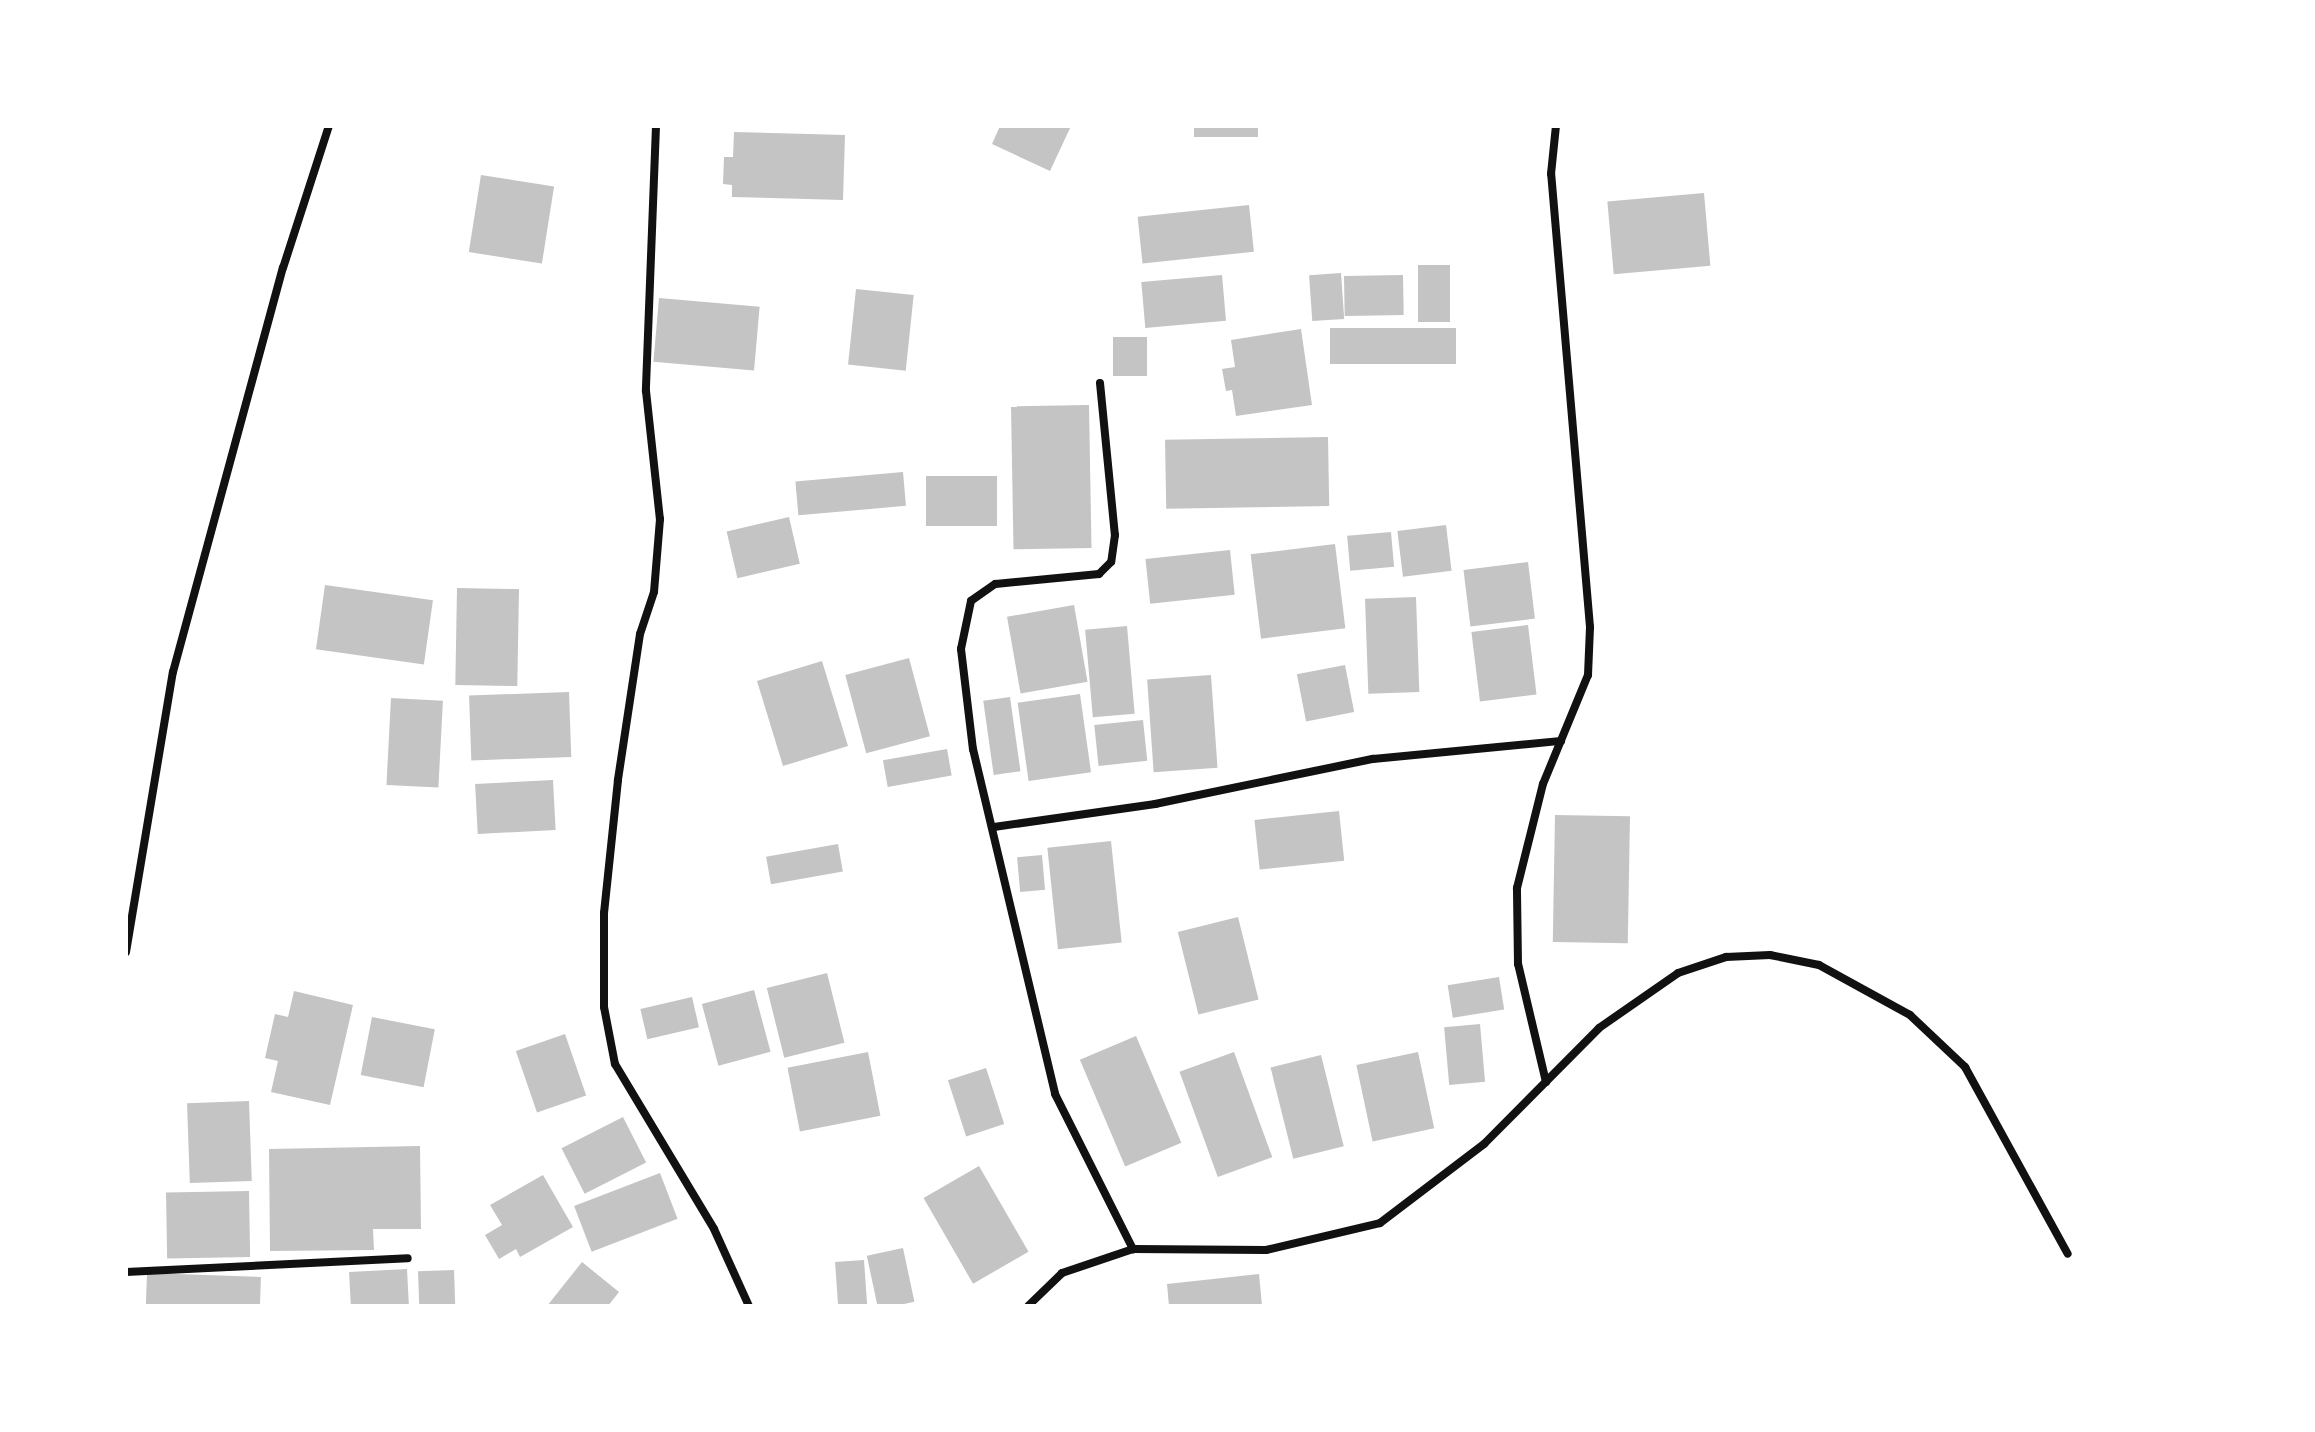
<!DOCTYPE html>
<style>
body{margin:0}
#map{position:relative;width:2315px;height:1432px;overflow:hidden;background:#fff;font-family:Montserrat,sans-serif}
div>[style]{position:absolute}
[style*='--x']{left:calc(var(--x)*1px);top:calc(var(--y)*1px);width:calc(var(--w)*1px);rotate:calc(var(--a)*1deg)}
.building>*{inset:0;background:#c4c4c4;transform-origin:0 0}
.minor>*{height:8px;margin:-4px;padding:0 4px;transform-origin:4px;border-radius:4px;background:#111}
span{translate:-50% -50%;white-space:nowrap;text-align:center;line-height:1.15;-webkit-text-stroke:8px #fff;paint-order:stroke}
.frame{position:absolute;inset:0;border:128px solid #fff;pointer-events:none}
</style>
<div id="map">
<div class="building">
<div style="clip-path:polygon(1000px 126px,1071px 126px,1050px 171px,992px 144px)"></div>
<div style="left:1194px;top:126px;width:64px;height:11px"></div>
<div style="clip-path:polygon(734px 132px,845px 135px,843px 200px,732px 197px,732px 185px,723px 184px,724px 157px,733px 157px)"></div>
<div style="left:481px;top:175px;width:74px;height:78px;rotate:9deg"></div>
<div style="left:1704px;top:193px;width:73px;height:97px;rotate:85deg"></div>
<div style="left:1249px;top:205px;width:47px;height:112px;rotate:84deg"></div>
<div style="left:1418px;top:265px;width:32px;height:57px"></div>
<div style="left:1341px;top:273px;width:46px;height:32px;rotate:86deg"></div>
<div style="left:1222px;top:275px;width:46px;height:81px;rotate:85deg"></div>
<div style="left:1403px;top:275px;width:40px;height:59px;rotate:89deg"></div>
<div style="left:856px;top:289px;width:58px;height:76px;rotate:6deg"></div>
<div style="left:659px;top:298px;width:101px;height:64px;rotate:5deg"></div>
<div style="left:1330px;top:328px;width:126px;height:36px"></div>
<div style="clip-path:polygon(1301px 329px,1312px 405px,1236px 416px,1232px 390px,1226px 391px,1222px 369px,1235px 367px,1231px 340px)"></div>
<div style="left:1113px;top:337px;width:34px;height:39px"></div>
<div style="left:1089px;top:405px;width:143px;height:78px;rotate:89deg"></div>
<div style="left:1328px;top:437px;width:69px;height:163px;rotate:89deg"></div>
<div style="left:903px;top:472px;width:34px;height:108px;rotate:85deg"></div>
<div style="left:926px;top:476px;width:71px;height:50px"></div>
<div style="left:789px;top:517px;width:48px;height:64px;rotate:77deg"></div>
<div style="left:1446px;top:525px;width:46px;height:49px;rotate:83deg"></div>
<div style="left:1391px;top:532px;width:35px;height:44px;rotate:85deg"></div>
<div style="left:1335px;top:544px;width:85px;height:85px;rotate:83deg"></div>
<div style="left:1230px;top:550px;width:45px;height:85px;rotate:84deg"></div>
<div style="left:1528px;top:562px;width:57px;height:65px;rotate:83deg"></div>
<div style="left:325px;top:585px;width:109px;height:65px;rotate:8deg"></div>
<div style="left:457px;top:588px;width:62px;height:97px;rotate:1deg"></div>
<div style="left:1416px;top:597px;width:95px;height:51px;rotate:88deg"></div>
<div style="left:1074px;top:605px;width:78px;height:68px;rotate:80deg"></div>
<div style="left:1528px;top:625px;width:70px;height:57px;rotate:83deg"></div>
<div style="left:1127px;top:626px;width:88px;height:42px;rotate:85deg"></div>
<div style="left:909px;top:658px;width:81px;height:66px;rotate:75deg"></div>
<div style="left:822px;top:661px;width:89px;height:68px;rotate:73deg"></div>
<div style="left:1345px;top:665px;width:48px;height:49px;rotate:79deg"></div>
<div style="left:1211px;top:675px;width:93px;height:64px;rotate:86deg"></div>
<div style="left:569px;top:692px;width:65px;height:100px;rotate:88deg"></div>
<div style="left:1080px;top:694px;width:79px;height:63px;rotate:82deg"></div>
<div style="left:1010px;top:697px;width:75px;height:27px;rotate:82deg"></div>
<div style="left:391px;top:698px;width:52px;height:87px;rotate:3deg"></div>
<div style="left:1143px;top:720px;width:41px;height:49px;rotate:84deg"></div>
<div style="left:947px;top:749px;width:27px;height:65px;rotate:80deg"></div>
<div style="left:553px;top:780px;width:50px;height:78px;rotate:87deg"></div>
<div style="left:1339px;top:811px;width:50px;height:85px;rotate:84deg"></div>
<div style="left:1555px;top:815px;width:75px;height:127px;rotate:1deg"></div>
<div style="left:1111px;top:841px;width:102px;height:64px;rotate:84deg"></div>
<div style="left:838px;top:844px;width:28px;height:73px;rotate:80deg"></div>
<div style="left:1042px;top:855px;width:35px;height:25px;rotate:85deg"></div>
<div style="left:1238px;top:917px;width:85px;height:62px;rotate:76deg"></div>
<div style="left:827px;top:973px;width:72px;height:62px;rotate:76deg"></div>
<div style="left:1499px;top:977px;width:33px;height:52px;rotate:81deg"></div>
<div style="left:754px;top:990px;width:64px;height:54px;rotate:75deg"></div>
<div style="clip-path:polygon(294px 991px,353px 1005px,330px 1105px,271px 1092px,278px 1061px,265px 1058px,275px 1014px,288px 1017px)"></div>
<div style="left:692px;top:997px;width:31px;height:53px;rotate:77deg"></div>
<div style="left:372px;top:1017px;width:64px;height:59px;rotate:11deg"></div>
<div style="left:1480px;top:1024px;width:58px;height:36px;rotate:85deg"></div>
<div style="left:565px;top:1034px;width:65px;height:52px;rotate:71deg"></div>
<div style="left:1136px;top:1036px;width:116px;height:61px;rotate:67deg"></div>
<div style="left:868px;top:1052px;width:65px;height:82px;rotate:79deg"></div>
<div style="left:1234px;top:1052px;width:112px;height:58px;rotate:70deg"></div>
<div style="left:1418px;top:1052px;width:78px;height:63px;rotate:78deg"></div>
<div style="left:1321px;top:1055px;width:94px;height:52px;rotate:76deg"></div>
<div style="left:986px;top:1068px;width:59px;height:40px;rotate:72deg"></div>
<div style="left:249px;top:1101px;width:80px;height:62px;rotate:88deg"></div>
<div style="left:623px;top:1117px;width:51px;height:69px;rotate:63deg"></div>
<div style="clip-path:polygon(420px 1146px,421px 1229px,373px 1229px,374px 1250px,270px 1251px,269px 1149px)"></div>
<div style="left:979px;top:1166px;width:99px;height:64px;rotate:60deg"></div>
<div style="left:660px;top:1173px;width:49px;height:92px;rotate:69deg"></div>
<div style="clip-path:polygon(543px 1175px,573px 1227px,520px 1257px,516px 1249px,499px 1259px,485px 1235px,502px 1225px,490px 1205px)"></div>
<div style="left:249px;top:1191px;width:66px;height:83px;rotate:89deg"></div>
<div style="left:903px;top:1248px;width:55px;height:37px;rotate:78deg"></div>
<div style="left:864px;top:1260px;width:46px;height:29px;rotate:86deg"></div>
<div style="clip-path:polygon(582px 1262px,619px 1292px,608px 1306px,547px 1306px)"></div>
<div style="left:407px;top:1269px;width:37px;height:58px;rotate:87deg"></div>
<div style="left:454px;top:1270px;width:36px;height:36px;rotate:88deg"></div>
<div style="left:147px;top:1273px;width:114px;height:33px;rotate:2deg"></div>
<div style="clip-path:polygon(1259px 1274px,1262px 1306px,1169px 1306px,1167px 1284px)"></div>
</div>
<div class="minor">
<div style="--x:656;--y:126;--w:265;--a:92.2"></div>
<div style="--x:646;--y:391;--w:129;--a:83.8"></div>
<div style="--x:660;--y:519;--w:73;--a:94.7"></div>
<div style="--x:654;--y:592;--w:44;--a:108.4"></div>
<div style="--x:640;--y:634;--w:148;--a:98.6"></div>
<div style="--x:618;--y:780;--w:134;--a:96"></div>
<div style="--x:604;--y:913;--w:94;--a:90"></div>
<div style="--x:604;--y:1007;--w:58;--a:79.1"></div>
<div style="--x:615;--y:1064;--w:192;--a:59"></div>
<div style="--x:714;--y:1229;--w:85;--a:65.6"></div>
<div style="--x:1100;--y:383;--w:153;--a:84.4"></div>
<div style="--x:1115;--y:535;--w:27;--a:98"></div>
<div style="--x:1111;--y:562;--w:17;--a:135"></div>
<div style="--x:1099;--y:574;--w:104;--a:174.5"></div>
<div style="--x:995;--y:584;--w:29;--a:145"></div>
<div style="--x:971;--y:601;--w:49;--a:101.8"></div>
<div style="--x:961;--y:649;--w:101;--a:83.2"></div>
<div style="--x:973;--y:749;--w:355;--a:76.6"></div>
<div style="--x:1055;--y:1094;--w:174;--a:63.3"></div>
<div style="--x:994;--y:827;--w:163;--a:-8.1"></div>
<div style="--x:1155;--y:804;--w:223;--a:-11.7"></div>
<div style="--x:1373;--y:759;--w:189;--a:-5.5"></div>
<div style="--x:126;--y:952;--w:284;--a:-80.5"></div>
<div style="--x:173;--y:672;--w:419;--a:-74.8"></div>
<div style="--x:283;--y:268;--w:149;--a:-72.1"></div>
<div style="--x:1546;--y:1082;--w:121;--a:-103.3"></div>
<div style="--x:1518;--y:964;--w:76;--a:-90.8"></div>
<div style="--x:1517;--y:888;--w:107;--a:-76"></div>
<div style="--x:1543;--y:784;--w:118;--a:-67.6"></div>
<div style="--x:1588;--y:675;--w:48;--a:-87.6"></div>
<div style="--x:1590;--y:627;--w:455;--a:-94.9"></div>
<div style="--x:1551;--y:174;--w:48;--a:-84.1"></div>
<div style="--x:126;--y:1272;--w:282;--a:-2.8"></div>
<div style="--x:1028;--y:1306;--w:47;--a:-44.1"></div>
<div style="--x:1062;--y:1273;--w:75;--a:-18.7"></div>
<div style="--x:1133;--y:1249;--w:133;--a:0.4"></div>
<div style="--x:1266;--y:1250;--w:117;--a:-13.3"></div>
<div style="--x:1380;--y:1223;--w:131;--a:-37.2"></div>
<div style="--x:1484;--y:1144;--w:163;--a:-45.2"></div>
<div style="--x:1599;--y:1028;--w:96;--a:-34.8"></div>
<div style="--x:1678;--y:973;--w:51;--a:-18.4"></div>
<div style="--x:1726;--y:957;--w:44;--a:-2.6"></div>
<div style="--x:1770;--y:955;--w:50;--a:11.5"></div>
<div style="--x:1819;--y:965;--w:104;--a:28.8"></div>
<div style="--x:1910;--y:1015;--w:76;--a:43.4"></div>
<div style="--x:1965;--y:1067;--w:213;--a:61.2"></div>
</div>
<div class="frame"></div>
</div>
